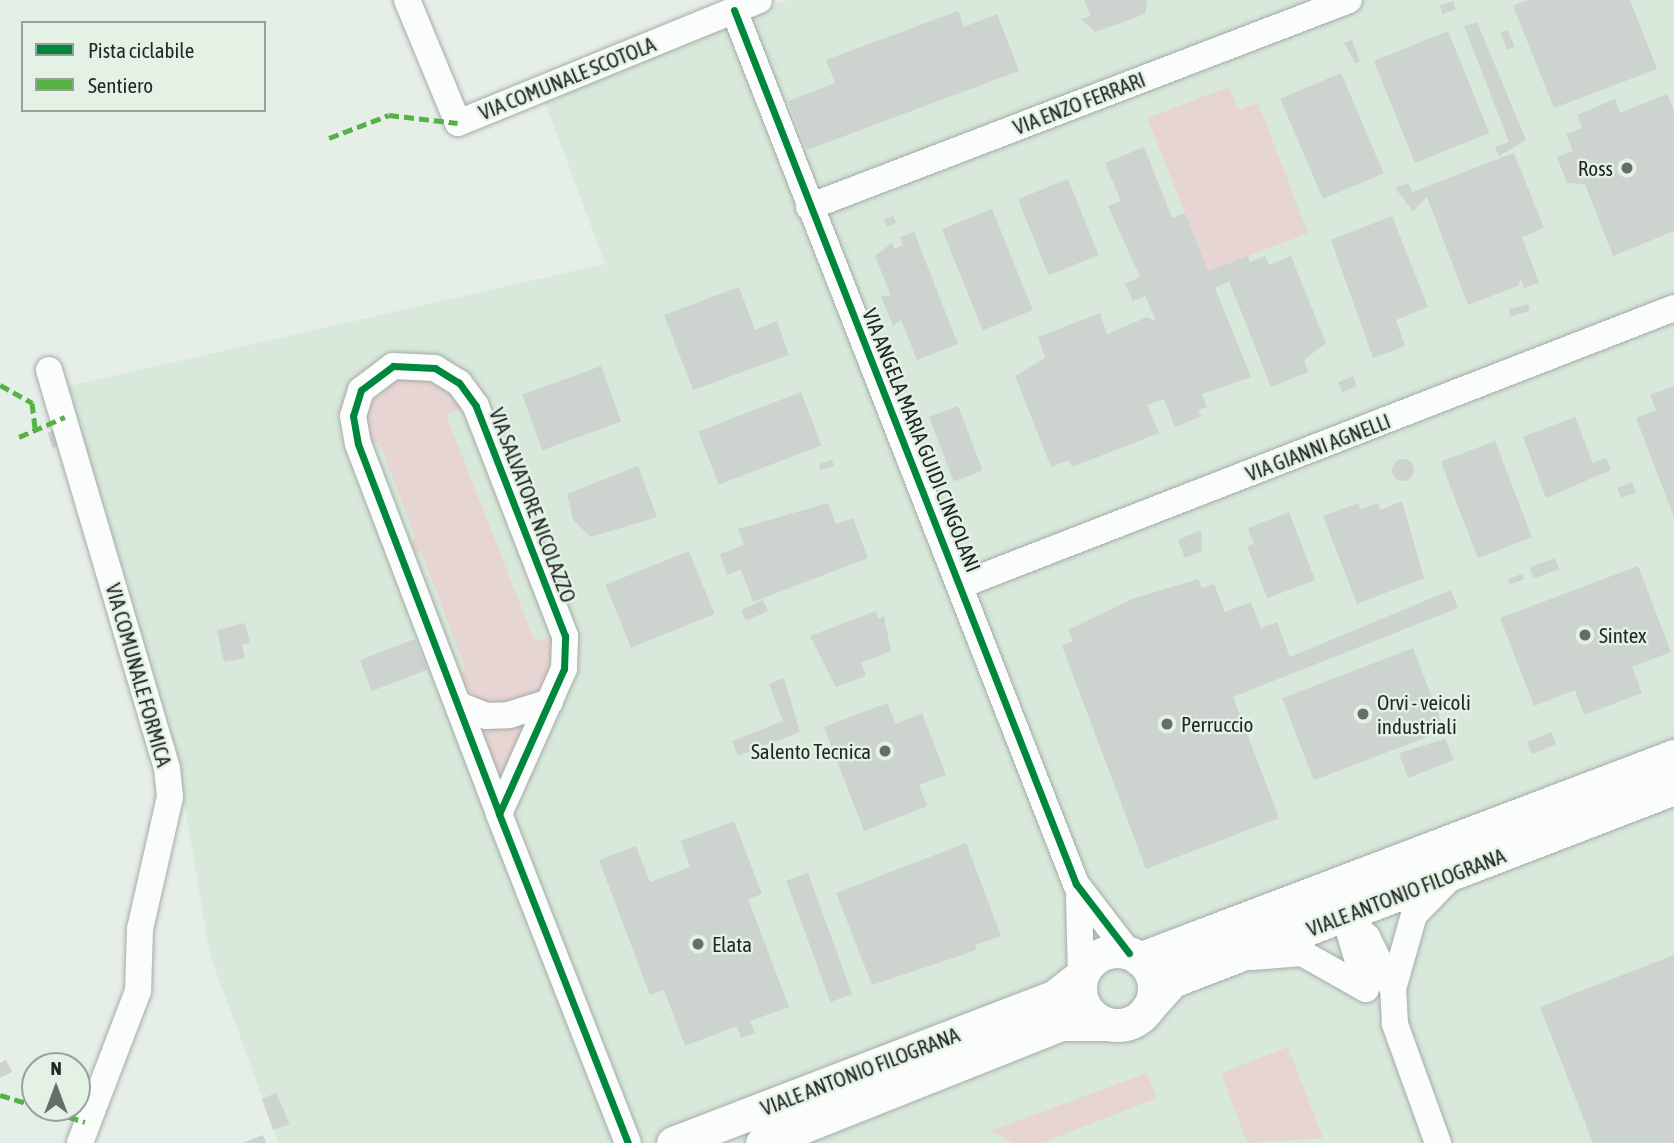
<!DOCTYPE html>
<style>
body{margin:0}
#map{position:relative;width:1674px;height:1143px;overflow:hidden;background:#e6eee8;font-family:"Asap Condensed",sans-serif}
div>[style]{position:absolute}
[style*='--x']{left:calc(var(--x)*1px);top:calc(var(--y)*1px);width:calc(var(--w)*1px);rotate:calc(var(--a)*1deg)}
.built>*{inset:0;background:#d8e8db}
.green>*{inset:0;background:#e7d5d3}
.building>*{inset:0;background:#cdd3ce;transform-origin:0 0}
.round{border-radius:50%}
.roads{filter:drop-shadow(0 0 2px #a6aca8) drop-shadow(0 0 2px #a6aca8)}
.minor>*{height:26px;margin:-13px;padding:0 13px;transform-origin:13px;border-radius:13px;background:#fbfcfc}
.major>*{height:33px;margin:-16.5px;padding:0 16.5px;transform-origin:16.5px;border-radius:16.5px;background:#fbfcfc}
.major>.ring{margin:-16.5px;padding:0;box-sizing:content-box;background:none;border:33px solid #fbfcfc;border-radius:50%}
.quiet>*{height:5px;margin-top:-2.5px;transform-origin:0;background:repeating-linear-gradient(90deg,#55b245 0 10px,transparent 0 15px)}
.cycleway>*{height:7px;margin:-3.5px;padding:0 3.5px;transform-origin:3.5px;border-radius:3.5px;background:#00873e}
.dots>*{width:19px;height:19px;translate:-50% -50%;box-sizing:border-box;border:4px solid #e3f2e5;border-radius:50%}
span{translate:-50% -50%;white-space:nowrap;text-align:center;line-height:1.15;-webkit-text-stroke:5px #e3f2e5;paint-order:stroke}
.street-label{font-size:21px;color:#222823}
.poi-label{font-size:21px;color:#222823}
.right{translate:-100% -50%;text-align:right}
.left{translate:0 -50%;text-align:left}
.legend{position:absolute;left:21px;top:21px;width:245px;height:91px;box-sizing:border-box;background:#e3f2e5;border:2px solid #96a197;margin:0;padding:9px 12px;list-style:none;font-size:21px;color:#222823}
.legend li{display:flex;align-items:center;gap:14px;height:35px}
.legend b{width:35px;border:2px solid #96a197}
.north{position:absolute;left:21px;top:1052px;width:70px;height:70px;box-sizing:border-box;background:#e3f2e5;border:2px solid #96a197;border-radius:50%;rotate:0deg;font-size:19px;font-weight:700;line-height:28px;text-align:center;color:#222823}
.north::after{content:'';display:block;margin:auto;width:24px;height:32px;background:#676d68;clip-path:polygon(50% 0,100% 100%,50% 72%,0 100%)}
</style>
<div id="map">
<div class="built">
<div style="clip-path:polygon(788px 0,1674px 0,1674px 1143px,279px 1143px,210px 955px,185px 807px,60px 388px,605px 264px,542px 94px)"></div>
</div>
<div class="green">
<div style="clip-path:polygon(1229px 87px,1238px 110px,1258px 103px,1308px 233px,1208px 271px,1147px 118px)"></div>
<div style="clip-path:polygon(402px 376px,438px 380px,464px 408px,446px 415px,535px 642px,553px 636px,547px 683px,532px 697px,494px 705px,477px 699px,455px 674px,466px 670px,422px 554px,409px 550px,415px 536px,379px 442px,368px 446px,366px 406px)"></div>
<div style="clip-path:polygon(532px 719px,501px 787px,477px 722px)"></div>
<div style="clip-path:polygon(1288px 1047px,1323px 1138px,1247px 1143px,1221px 1073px)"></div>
<div style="clip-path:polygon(1147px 1073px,1157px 1098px,1042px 1143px,1013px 1143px,990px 1131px)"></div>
</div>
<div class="building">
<div style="clip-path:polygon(1084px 0,1145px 0,1147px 4px,1145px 14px,1095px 32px,1081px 19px,1091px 16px)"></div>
<div style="clip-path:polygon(1528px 0,1630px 0,1657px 69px,1554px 108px,1513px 6px)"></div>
<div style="left:1453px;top:1px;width:9px;height:14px;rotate:72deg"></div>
<div style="clip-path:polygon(958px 11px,964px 27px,997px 14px,1019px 71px,807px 150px,788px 101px,835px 83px,826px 60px)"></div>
<div style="clip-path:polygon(1477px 22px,1526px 140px,1499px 156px,1495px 147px,1509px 142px,1464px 26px)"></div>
<div style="left:1508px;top:30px;width:18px;height:8px;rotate:68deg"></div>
<div style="left:1448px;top:31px;width:110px;height:80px;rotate:68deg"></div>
<div style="clip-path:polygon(1352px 40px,1360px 62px,1355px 63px,1344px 43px)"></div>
<div style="left:1341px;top:73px;width:109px;height:66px;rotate:67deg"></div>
<div style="clip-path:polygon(1667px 94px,1674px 111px,1674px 231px,1613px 256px,1585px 184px,1567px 183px,1557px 157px,1573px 151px,1566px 134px,1582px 128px,1577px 115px,1615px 99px,1620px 113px)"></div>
<div style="clip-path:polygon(1144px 147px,1172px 218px,1185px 213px,1208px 271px,1248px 256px,1250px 262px,1265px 256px,1269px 265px,1291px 256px,1326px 343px,1304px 360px,1308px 372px,1271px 387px,1229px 281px,1215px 288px,1251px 377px,1202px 394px,1207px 407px,1198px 410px,1201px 416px,1175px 427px,1164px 399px,1147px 405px,1159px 433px,1072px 467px,1069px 460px,1051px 467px,1015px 376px,1045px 358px,1038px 337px,1100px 313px,1107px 334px,1147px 317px,1156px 321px,1145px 296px,1133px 301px,1125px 284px,1140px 277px,1108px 206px,1121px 201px,1105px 163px)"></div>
<div style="clip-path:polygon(1514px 153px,1544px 228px,1522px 237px,1539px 283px,1524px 288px,1521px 278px,1518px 286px,1468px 305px,1427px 197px,1413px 211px,1395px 188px,1409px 183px,1412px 192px)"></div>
<div style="left:1068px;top:179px;width:82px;height:54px;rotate:68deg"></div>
<div style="left:992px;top:209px;width:109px;height:54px;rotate:68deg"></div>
<div style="clip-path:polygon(894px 216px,896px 223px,887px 227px,884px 219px)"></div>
<div style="clip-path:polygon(1392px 216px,1428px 307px,1396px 320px,1405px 346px,1373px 358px,1331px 240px)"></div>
<div style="clip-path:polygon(914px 232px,958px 344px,917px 360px,901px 320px,893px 326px,881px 296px,891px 296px,875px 256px,892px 243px,894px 249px,903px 245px,900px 237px)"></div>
<div style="clip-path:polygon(739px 287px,755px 330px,777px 321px,789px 355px,693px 390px,664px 315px)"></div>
<div style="left:1528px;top:304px;width:7px;height:20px;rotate:74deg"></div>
<div style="left:601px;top:366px;width:59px;height:84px;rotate:70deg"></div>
<div style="left:1353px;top:376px;width:11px;height:16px;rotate:68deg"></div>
<div style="clip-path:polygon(1674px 386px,1674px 517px,1636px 418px,1656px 410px,1650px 395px)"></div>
<div style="left:801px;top:392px;width:57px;height:110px;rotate:69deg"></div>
<div style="left:958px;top:406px;width:69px;height:31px;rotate:69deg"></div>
<div style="clip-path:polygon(1575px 417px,1593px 463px,1606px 458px,1611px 470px,1546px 498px,1523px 437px)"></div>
<div style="left:59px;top:429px;width:16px;height:12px;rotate:72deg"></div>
<div style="left:1495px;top:441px;width:103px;height:58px;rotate:69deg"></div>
<div class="round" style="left:1392px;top:459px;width:22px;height:22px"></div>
<div style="left:832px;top:460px;width:6px;height:14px;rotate:72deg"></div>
<div style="clip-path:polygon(638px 466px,657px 517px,591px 537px,573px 520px,567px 494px)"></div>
<div style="left:1632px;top:482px;width:11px;height:16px;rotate:68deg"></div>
<div style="clip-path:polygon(1402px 501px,1424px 578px,1357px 604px,1323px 516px,1359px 503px,1360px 510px,1378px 503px,1380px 510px)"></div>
<div style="clip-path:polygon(828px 503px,836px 524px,853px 518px,868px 558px,753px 602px,741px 570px,727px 575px,720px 554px,744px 545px,738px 529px)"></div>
<div style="clip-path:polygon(1289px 512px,1315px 580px,1267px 598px,1247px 546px,1254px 544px,1248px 528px)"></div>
<div style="clip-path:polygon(1201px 530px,1202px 551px,1185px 558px,1178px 540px)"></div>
<div style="left:689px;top:551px;width:68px;height:90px;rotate:68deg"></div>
<div style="left:1555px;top:558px;width:12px;height:27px;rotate:70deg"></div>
<div style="clip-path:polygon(1638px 566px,1671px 652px,1632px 667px,1642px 693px,1584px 715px,1575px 690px,1534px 706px,1500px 618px)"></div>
<div style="left:1522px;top:574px;width:6px;height:15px;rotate:72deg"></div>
<div style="clip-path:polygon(1198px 579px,1202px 588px,1214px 584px,1225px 612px,1251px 602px,1261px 628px,1277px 622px,1290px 657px,1451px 590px,1458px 608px,1233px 697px,1279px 818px,1146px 869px,1062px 646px,1073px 641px,1068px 630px,1132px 599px)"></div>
<div style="left:763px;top:600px;width:12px;height:24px;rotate:66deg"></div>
<div style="clip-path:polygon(876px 611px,878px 619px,884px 616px,891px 651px,861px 663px,866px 676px,836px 687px,810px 636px)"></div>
<div style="clip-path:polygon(245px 623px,250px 643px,242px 645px,245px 658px,224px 662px,217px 630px)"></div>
<div style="left:415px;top:639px;width:33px;height:59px;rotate:69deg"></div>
<div style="left:1413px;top:648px;width:88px;height:140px;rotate:69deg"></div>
<div style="clip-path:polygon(784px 678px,800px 732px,738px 756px,732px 741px,783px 721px,769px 684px)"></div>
<div style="clip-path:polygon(887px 703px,896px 724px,922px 713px,946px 775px,919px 785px,927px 806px,864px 831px,824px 727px)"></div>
<div style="left:1551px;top:732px;width:13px;height:26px;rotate:67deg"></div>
<div style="clip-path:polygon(1445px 739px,1454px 760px,1408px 778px,1399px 753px)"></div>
<div style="clip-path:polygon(734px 821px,762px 894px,748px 899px,789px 1007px,750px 1021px,755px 1033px,741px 1038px,737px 1026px,685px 1046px,664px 990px,650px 995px,599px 860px,636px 846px,650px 882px,690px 867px,681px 841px)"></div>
<div style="clip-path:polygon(966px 843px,1001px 936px,975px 945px,977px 950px,872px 985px,836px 893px)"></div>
<div style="left:808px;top:873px;width:129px;height:23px;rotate:70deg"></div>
<div style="clip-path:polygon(1674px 955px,1674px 1143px,1593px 1143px,1540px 1007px)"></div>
<div style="clip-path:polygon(55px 1054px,82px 1066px,50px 1066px)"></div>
<div style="clip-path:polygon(6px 1060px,12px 1072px,0 1078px,0 1063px)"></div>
<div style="clip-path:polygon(33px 1064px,35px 1065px,35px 1081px,27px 1077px)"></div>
<div style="clip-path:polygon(276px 1093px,290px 1124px,273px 1130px,262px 1099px)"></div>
<div style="clip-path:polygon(263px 1135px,266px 1143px,243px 1143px)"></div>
</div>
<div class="roads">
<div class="minor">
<div style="--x:407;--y:0;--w:133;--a:67.5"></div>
<div style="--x:458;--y:123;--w:325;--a:-22.2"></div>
<div style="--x:734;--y:10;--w:939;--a:68.63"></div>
<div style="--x:1076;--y:884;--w:87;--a:52.5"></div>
<div style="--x:809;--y:207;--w:578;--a:-20.97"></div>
<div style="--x:49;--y:370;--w:415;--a:73.5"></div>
<div style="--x:167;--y:768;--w:29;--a:84"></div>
<div style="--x:170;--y:797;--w:135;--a:102.8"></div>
<div style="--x:140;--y:929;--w:62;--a:91.8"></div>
<div style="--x:138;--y:991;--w:163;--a:110.9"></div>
<div style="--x:961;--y:585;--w:765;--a:-21.23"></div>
<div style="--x:459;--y:705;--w:29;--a:22"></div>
<div style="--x:486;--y:716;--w:23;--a:-2"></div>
<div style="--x:509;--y:715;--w:43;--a:-17.6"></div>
<div style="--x:499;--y:814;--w:159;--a:-65.9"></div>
<div style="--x:564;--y:669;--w:33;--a:-88"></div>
<div style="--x:565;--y:636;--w:247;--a:-111.2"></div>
<div style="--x:476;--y:406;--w:29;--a:-126"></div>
<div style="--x:459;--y:383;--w:28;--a:-148"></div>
<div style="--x:435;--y:368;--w:42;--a:-177.3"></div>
<div style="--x:393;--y:366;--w:40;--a:143"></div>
<div style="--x:361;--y:390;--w:27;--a:107"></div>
<div style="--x:353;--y:416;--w:28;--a:80"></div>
<div style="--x:358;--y:444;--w:396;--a:69.1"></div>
<div style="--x:499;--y:814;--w:353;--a:68.6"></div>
<div style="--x:1079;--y:896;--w:80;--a:88.6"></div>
<div style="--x:1345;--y:917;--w:75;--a:73.7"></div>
<div style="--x:1345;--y:917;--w:30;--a:42"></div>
<div style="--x:1367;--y:937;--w:58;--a:63.4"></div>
<div style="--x:1252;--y:957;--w:50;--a:-4.6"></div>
<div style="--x:1302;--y:953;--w:73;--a:29.4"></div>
<div style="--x:1438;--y:1143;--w:127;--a:-109.9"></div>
<div style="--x:1395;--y:1024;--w:35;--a:-93"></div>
<div style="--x:1393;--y:989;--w:77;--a:-74.2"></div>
<div style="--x:1414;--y:915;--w:53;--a:-45.8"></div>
</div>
<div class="major">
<div class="ring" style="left:1080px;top:951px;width:41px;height:41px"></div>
<div style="--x:1139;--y:959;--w:572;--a:-20.78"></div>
<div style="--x:1148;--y:1008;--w:36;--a:-48"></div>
<div style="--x:1172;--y:981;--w:538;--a:-21.03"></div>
<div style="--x:673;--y:1143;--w:409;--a:-21"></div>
<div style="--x:1055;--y:996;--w:33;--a:-38"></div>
<div style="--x:762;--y:1143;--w:322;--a:-21.7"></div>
<div style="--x:1061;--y:1024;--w:46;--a:0"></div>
</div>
</div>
<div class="quiet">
<div style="--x:329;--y:138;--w:64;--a:-21"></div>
<div style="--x:389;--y:115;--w:69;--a:6.6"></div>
<div style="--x:0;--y:385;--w:37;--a:29"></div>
<div style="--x:32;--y:403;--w:26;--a:83"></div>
<div style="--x:19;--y:437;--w:50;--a:-23.5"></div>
<div style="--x:0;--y:1095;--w:37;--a:17"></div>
<div style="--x:40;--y:1108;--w:47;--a:17.3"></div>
</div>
<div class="cycleway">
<div style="--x:734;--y:10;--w:939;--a:68.63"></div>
<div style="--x:1076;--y:884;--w:87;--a:52.5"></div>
<div style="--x:499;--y:814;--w:159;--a:-65.9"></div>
<div style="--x:564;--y:669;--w:33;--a:-88"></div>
<div style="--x:565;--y:636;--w:247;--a:-111.2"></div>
<div style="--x:476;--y:406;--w:29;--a:-126"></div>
<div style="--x:459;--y:383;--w:28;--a:-148"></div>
<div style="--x:435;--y:368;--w:42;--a:-177.3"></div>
<div style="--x:393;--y:366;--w:40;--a:143"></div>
<div style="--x:361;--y:390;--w:27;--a:107"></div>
<div style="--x:353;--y:416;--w:28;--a:80"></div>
<div style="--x:358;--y:444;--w:396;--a:69.1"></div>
<div style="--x:499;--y:814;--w:353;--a:68.6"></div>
</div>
<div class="dots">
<div style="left:1627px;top:168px;background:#676d68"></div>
<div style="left:1585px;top:635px;background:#676d68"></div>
<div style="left:1363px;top:714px;background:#676d68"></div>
<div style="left:1167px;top:724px;background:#676d68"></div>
<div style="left:885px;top:751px;background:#676d68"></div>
<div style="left:698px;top:944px;background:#676d68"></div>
</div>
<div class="street-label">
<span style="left:567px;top:78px;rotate:-22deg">VIA COMUNALE SCOTOLA</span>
<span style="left:1079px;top:103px;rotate:-21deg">VIA ENZO FERRARI</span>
<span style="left:922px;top:440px;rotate:68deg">VIA ANGELA MARIA GUIDI CINGOLANI</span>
<span style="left:1318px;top:447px;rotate:-21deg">VIA GIANNI AGNELLI</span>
<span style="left:533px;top:505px;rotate:69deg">VIA SALVATORE NICOLAZZO</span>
<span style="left:139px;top:675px;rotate:74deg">VIA COMUNALE FORMICA</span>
<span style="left:1406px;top:892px;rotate:-21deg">VIALE ANTONIO FILOGRANA</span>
<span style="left:860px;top:1071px;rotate:-21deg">VIALE ANTONIO FILOGRANA</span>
</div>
<div class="poi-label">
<span class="right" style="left:1613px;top:168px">Ross</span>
<span class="left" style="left:1599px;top:635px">Sintex</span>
<span class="left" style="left:1377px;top:714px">Orvi - veicoli<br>industriali</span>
<span class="left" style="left:1181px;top:724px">Perruccio</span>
<span class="right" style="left:871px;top:751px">Salento Tecnica</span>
<span class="left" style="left:712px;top:944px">Elata</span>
</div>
<ul class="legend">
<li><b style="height:9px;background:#00873e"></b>Pista ciclabile</li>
<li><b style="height:9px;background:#55b245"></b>Sentiero</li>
</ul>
<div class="north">N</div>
</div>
